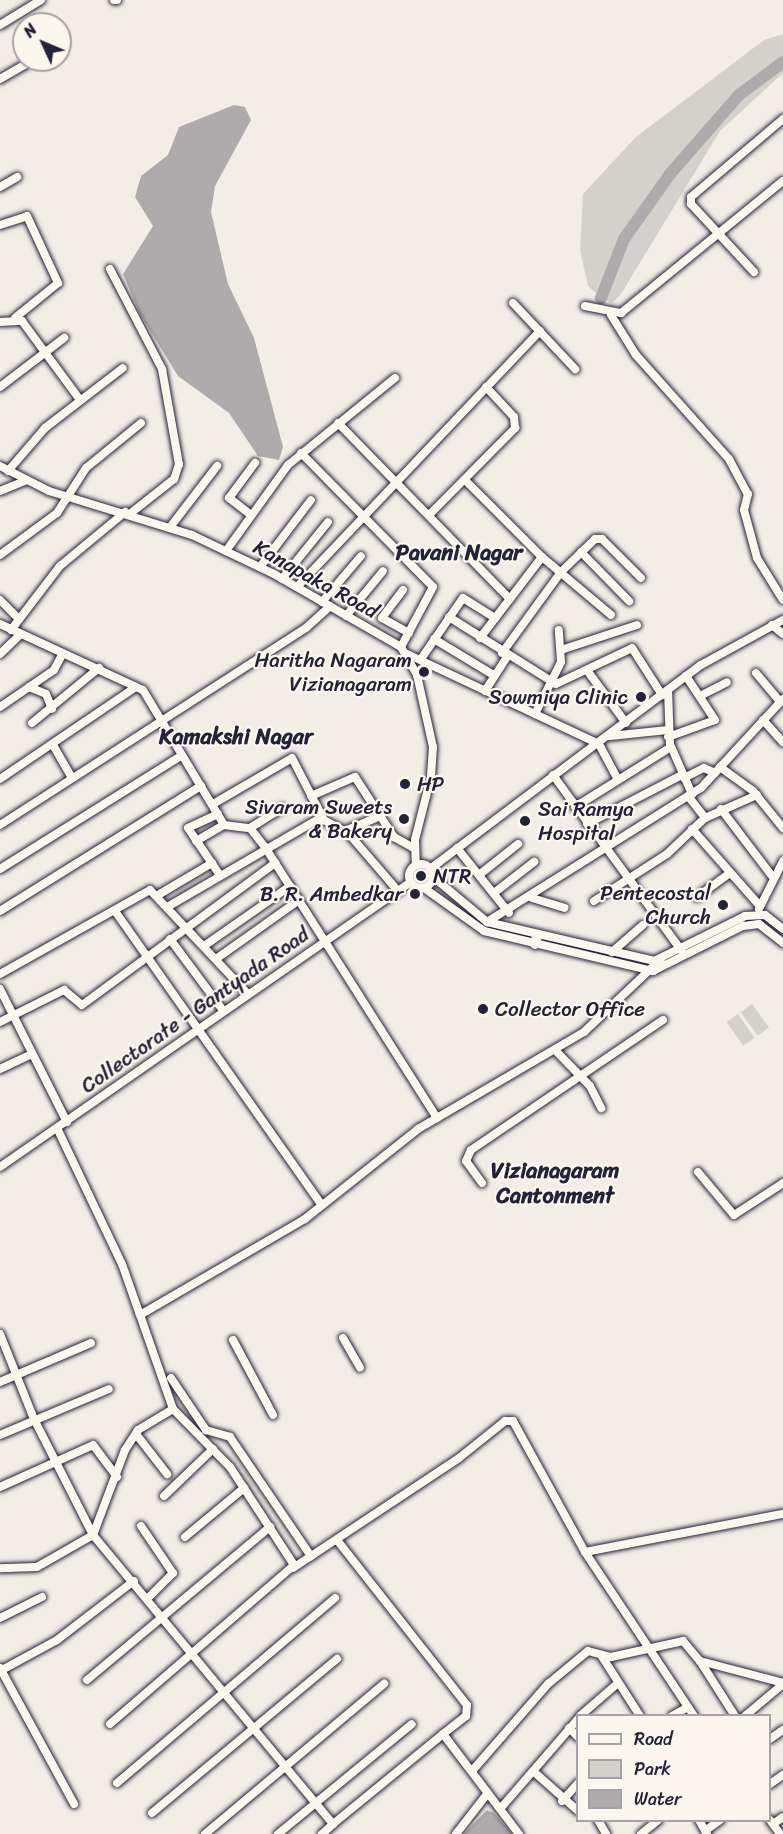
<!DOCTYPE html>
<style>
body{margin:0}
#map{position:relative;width:783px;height:1834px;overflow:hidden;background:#f2eee5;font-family:Sriracha,sans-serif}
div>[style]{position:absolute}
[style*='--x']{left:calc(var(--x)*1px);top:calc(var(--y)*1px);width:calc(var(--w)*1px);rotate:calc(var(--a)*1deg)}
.green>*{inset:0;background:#d4d1cc;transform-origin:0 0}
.water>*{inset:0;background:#aeabad}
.river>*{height:12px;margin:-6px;padding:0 6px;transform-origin:6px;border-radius:6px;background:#aeabad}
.roads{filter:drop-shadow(0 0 2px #22223b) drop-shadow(0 0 2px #22223b)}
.minor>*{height:8px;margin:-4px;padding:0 4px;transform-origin:4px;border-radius:4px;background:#fbf7ec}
.minor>.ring{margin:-4px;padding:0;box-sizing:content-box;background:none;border:8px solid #fbf7ec;border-radius:50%}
.major>*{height:10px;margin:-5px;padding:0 5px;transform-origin:5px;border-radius:5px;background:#fbf7ec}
.dots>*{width:16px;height:16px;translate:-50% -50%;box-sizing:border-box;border:3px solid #fbf7ec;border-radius:50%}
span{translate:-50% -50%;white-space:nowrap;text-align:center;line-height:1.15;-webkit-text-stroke:4.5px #fbf7ec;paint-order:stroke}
.street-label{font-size:21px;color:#22223b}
.poi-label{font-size:21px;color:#22223b}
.right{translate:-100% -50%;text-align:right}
.left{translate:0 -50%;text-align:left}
.neighbourhood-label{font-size:22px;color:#22223b;font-weight:700}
.legend{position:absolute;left:576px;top:1714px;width:195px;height:108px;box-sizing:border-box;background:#fbf7ec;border:2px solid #a4a2a5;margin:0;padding:8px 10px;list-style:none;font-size:18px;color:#22223b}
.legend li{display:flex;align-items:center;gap:12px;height:30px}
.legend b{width:30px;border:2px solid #a4a2a5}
.north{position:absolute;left:12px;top:12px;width:60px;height:60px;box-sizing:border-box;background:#fbf7ec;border:2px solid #a4a2a5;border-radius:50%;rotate:314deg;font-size:16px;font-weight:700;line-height:24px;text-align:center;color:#22223b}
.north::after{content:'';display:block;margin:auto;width:21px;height:27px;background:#22223b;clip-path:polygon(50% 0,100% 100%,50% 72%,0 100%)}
</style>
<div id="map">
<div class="green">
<div style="clip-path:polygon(783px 34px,783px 73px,720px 131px,621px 294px,612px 303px,601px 298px,588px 286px,580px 250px,583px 194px,636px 137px,764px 40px)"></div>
<div style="left:752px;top:1004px;width:29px;height:14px;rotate:54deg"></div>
<div style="left:738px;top:1014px;width:29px;height:14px;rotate:55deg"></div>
</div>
<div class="water">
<div style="clip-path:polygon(234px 105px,245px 107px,251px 120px,215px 186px,211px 212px,228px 284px,254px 338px,283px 447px,279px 460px,258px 456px,229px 413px,178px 376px,140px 314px,123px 274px,153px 226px,135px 197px,141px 176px,168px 155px,179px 127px)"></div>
<div style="clip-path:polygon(487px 1810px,494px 1813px,512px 1834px,464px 1834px)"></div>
</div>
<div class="river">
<div style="--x:601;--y:298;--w:63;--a:-68.7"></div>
<div style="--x:624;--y:239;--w:80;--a:-54.7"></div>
<div style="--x:670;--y:174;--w:105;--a:-48.9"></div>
<div style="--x:739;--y:95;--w:55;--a:-36.9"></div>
</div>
<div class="roads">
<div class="minor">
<div style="--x:114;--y:0;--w:3;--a:0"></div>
<div style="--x:0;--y:25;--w:48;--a:-31.4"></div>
<div style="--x:0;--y:79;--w:38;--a:-30"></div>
<div style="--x:0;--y:187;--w:20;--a:-30"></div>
<div style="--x:0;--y:225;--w:28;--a:-18"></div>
<div style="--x:27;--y:216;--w:74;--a:65.2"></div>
<div style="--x:58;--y:283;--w:55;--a:140.9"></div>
<div style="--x:110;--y:269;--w:113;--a:62.5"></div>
<div style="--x:162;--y:369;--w:97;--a:79.9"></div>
<div style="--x:179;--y:464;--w:16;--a:108"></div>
<div style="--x:174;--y:479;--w:55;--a:141.7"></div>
<div style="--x:754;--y:272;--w:93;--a:-132.8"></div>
<div style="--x:691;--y:204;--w:7;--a:-90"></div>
<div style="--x:691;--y:197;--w:121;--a:-40.3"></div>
<div style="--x:513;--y:303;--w:91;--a:46.8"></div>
<div style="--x:585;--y:306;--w:37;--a:11"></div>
<div style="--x:621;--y:313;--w:209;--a:-39.2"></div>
<div style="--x:611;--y:315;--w:47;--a:58"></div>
<div style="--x:636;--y:355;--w:140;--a:48.2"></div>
<div style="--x:729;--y:459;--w:40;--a:62"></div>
<div style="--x:748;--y:494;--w:16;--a:104"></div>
<div style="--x:744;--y:510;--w:50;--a:74.8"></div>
<div style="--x:757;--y:558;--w:49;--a:58.2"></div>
<div style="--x:0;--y:322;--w:22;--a:-3"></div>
<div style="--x:22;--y:321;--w:98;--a:53.7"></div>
<div style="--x:0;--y:387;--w:81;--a:-37.4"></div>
<div style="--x:338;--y:423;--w:246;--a:45.7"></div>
<div style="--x:301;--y:453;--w:188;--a:45.4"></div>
<div style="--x:433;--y:587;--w:68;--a:118.1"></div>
<div style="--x:0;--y:466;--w:55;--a:27"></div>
<div style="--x:49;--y:491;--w:150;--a:17.1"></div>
<div style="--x:192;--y:535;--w:91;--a:25.4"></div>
<div style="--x:274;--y:574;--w:146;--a:29.9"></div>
<div style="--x:401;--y:647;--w:32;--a:60"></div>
<div style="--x:417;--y:675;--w:74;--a:77.5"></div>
<div style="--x:433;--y:747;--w:30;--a:94"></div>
<div style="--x:431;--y:777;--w:65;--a:104.3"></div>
<div style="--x:415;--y:840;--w:25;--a:88"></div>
<div style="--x:8;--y:471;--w:57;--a:-49.3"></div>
<div style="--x:45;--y:428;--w:98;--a:-37.6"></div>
<div style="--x:465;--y:480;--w:109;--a:45"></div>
<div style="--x:542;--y:557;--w:90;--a:40"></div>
<div style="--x:0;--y:491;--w:29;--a:-22"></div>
<div style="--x:431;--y:513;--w:120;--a:-45.3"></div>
<div style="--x:515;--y:428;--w:11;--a:-95"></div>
<div style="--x:514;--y:417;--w:41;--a:-133"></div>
<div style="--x:251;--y:515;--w:28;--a:-142"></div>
<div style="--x:229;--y:498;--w:44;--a:-53.4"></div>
<div style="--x:171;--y:526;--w:76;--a:-52.5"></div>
<div style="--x:226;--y:551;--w:106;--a:-54.2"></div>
<div style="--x:288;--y:465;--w:138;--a:-39.1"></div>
<div style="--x:581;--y:552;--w:69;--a:45.6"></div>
<div style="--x:0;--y:555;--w:71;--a:-36.4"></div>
<div style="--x:57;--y:513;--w:54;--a:-57.2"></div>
<div style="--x:86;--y:468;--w:71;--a:-39.3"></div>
<div style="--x:260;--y:567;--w:84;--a:-52.7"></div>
<div style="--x:282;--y:579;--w:73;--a:-51.1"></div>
<div style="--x:297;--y:587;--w:353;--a:-46.5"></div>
<div style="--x:403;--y:590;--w:35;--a:127"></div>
<div style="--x:382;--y:618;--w:31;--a:29"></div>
<div style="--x:0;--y:600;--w:27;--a:45"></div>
<div style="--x:322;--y:602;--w:60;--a:-49.7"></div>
<div style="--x:346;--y:616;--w:58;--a:-50.6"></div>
<div style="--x:449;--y:617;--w:126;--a:32.1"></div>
<div style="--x:556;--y:684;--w:84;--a:-25.3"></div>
<div style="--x:632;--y:648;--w:56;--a:57.4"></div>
<div style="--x:0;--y:624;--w:157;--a:24.8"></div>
<div style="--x:143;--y:690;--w:157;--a:59"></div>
<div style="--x:224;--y:825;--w:26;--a:7"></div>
<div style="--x:250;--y:828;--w:24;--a:52"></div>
<div style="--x:265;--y:847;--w:321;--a:57.6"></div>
<div style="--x:772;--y:625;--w:14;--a:39"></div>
<div style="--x:11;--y:630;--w:81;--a:-52.6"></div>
<div style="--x:60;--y:566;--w:85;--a:-39.7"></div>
<div style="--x:480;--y:638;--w:102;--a:-52.6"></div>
<div style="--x:434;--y:639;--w:71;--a:31.2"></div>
<div style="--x:561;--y:650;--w:80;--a:-18.2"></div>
<div style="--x:405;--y:653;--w:214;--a:25.1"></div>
<div style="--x:599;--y:744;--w:40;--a:62"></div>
<div style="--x:502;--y:653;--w:100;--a:-53.9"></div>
<div style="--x:561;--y:572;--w:47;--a:-44.1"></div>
<div style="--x:595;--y:539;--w:7;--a:0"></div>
<div style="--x:602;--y:539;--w:55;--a:45"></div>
<div style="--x:0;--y:654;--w:28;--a:-44"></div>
<div style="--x:421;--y:659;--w:74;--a:-55.5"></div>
<div style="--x:463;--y:598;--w:38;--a:32"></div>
<div style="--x:589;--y:673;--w:62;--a:53.5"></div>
<div style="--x:756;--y:673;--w:38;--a:50"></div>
<div style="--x:29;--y:687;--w:18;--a:22"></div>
<div style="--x:46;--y:694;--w:16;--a:68"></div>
<div style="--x:668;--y:690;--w:54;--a:87.9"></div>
<div style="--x:670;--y:744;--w:55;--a:66.3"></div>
<div style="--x:485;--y:691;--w:40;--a:-57.1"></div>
<div style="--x:700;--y:696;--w:30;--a:-27"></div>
<div style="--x:0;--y:707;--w:65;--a:-34.4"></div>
<div style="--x:54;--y:670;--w:17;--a:-62"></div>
<div style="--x:535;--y:714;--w:58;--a:-63.4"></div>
<div style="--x:561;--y:662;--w:32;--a:-94"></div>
<div style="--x:763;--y:720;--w:30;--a:48"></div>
<div style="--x:32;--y:723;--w:87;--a:-39.4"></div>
<div style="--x:610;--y:736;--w:58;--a:-5.9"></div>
<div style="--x:668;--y:737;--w:50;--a:-19.9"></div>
<div style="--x:715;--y:720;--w:53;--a:-123.4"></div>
<div style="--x:53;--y:745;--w:36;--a:60"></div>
<div style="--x:720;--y:767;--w:41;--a:36"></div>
<div style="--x:753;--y:791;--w:48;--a:51"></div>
<div style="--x:553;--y:775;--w:217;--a:53.8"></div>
<div style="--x:684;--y:778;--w:22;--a:-27"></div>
<div style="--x:704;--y:768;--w:12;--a:24"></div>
<div style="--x:0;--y:779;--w:164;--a:-34.1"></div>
<div style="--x:311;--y:796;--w:48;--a:-23.4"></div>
<div style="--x:355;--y:777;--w:72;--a:57"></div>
<div style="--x:394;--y:837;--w:23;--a:29"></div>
<div style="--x:688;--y:796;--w:28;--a:52"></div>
<div style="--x:213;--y:804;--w:91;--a:-30.2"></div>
<div style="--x:292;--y:758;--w:70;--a:62.7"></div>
<div style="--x:324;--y:820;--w:29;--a:29"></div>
<div style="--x:349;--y:834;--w:75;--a:49.3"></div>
<div style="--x:575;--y:807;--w:113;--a:-32"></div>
<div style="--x:721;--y:809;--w:84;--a:52.7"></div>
<div style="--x:218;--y:814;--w:33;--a:155"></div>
<div style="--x:188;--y:828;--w:55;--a:56"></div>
<div style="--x:587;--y:824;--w:107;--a:-27.3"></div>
<div style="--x:0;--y:825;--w:365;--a:-32.8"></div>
<div style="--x:307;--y:627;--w:31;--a:-42"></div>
<div style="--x:250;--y:828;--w:38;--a:-32"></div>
<div style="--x:692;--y:829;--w:101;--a:48.6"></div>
<div style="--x:345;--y:831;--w:39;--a:-23"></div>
<div style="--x:196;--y:841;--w:32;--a:-30"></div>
<div style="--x:457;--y:848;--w:83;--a:51.3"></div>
<div class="ring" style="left:409px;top:864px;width:16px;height:16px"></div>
<div style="--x:0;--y:869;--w:213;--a:-32"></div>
<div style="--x:430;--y:869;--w:339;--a:-37"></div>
<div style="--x:701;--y:665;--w:94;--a:-28.8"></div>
<div style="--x:479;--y:875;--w:50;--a:-38.5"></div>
<div style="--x:432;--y:876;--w:72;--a:39.9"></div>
<div style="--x:487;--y:922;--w:171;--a:13.1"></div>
<div style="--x:654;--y:961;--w:102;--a:-26.3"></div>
<div style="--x:745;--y:916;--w:20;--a:-3"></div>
<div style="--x:765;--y:915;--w:23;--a:38"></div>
<div style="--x:424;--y:888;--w:74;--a:35.6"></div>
<div style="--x:484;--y:931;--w:174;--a:13.3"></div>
<div style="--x:653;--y:971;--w:101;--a:-26.6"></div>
<div style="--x:743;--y:926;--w:16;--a:-7"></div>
<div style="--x:759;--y:924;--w:31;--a:38"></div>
<div style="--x:494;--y:893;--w:51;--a:-37.8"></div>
<div style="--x:158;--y:895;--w:63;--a:-30.7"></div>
<div style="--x:697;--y:897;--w:39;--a:-36"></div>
<div style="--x:532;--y:898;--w:34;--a:17"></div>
<div style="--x:594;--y:901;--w:87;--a:-32.8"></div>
<div style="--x:667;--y:854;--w:52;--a:-43.5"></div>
<div style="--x:705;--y:818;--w:57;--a:-23.9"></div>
<div style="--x:169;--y:906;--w:177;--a:-30.2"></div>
<div style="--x:759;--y:909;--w:54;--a:-63.4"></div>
<div style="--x:0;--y:911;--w:237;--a:-31.9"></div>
<div style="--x:115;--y:911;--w:358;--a:54.9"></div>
<div style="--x:487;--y:922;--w:252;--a:-32.1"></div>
<div style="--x:701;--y:788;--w:121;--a:-47.3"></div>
<div style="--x:170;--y:939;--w:87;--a:53.4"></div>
<div style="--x:204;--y:946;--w:105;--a:-34.9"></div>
<div style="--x:612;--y:952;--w:41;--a:-41.1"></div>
<div style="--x:216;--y:959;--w:102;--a:-35.4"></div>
<div style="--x:0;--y:974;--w:172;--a:-29.2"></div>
<div style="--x:150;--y:890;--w:140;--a:46.7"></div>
<div style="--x:0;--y:989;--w:149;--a:63.3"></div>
<div style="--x:0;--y:1022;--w:72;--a:-26.6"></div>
<div style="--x:64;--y:990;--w:23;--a:40"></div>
<div style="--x:82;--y:1005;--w:240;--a:-36.3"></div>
<div style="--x:555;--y:1050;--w:50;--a:45.8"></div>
<div style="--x:590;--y:1086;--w:25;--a:63"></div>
<div style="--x:0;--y:1069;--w:35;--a:-25"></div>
<div style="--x:57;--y:1128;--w:151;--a:64.5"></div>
<div style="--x:122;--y:1264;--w:54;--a:70.6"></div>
<div style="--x:0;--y:1167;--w:500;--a:-34.74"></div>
<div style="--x:698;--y:1172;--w:56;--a:50.1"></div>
<div style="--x:734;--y:1215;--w:59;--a:-33.1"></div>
<div style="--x:482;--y:1183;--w:27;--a:-126"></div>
<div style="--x:466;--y:1161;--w:12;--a:-66"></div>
<div style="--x:471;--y:1150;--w:232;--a:-34.1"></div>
<div style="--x:0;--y:1334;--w:92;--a:68.2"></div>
<div style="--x:34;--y:1419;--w:130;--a:63"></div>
<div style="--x:93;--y:1535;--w:64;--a:150.3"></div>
<div style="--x:37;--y:1567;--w:37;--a:178"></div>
<div style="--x:343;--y:1338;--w:34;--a:60"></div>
<div style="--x:233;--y:1340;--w:85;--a:61.9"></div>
<div style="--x:171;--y:1378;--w:63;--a:56.1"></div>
<div style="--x:206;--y:1430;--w:25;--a:16"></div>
<div style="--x:230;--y:1437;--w:144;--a:55.8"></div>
<div style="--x:0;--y:1382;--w:99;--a:-23.2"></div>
<div style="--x:173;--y:1409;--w:41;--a:149"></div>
<div style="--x:138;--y:1430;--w:24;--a:123"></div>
<div style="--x:125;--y:1450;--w:91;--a:110.6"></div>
<div style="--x:93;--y:1535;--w:376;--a:50.3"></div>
<div style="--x:333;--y:1824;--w:142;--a:-39.3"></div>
<div style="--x:443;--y:1734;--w:126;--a:52.8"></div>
<div style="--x:136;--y:1434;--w:51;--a:52.2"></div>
<div style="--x:0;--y:1435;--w:118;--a:-22.9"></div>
<div style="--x:0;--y:1487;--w:102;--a:-24.3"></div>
<div style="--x:93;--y:1445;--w:40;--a:53"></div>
<div style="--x:164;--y:1496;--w:68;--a:-43.8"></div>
<div style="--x:141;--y:1526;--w:57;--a:55.8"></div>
<div style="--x:173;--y:1573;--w:35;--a:135"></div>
<div style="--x:185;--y:1537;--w:77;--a:-39.7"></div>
<div style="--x:337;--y:1540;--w:210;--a:51.8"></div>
<div style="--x:467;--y:1705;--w:11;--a:95"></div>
<div style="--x:466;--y:1716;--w:29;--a:142"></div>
<div style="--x:585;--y:1552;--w:202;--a:-10.9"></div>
<div style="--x:293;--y:1568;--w:199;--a:-33.5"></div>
<div style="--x:459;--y:1458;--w:59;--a:-38.8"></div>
<div style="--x:505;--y:1421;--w:8;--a:0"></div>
<div style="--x:513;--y:1421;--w:149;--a:61.2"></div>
<div style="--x:585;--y:1552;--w:197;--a:56.4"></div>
<div style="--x:0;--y:1618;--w:47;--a:-26.6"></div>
<div style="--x:601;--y:1655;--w:72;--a:57.4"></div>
<div style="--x:700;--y:1661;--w:65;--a:57.5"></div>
<div style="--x:0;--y:1668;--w:155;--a:61.4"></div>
<div style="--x:0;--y:1671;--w:65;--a:-28.5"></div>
<div style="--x:57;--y:1640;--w:97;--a:-37.5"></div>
<div style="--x:87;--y:1680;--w:239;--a:-39.9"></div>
<div style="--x:580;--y:1716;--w:50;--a:-41"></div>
<div style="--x:672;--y:1716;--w:18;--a:-29"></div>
<div style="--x:745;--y:1716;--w:50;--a:-40.1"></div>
<div style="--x:110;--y:1724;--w:243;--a:-40.8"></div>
<div style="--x:294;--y:1565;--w:117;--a:-123.1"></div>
<div style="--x:230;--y:1467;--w:81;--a:-134.5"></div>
<div style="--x:173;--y:1409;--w:100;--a:-109.3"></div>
<div style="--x:140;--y:1315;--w:191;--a:-30.2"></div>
<div style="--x:305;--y:1219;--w:144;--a:-38.5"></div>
<div style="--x:418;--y:1129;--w:192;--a:-30.3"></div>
<div style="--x:584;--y:1032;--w:106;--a:-43.5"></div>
<div style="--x:569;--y:1728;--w:13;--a:45"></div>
<div style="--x:770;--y:1739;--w:16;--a:-35"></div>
<div style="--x:472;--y:1771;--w:116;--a:-48.9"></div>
<div style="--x:548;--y:1684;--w:52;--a:-39.5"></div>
<div style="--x:588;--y:1651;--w:24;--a:15"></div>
<div style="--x:611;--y:1657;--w:74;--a:-12.5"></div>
<div style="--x:683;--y:1641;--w:26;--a:50"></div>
<div style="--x:700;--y:1661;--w:86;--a:14.8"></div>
<div style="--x:533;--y:1771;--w:60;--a:41.6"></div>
<div style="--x:117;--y:1783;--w:286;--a:-40.3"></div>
<div style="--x:770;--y:1784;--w:16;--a:-35"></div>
<div style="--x:562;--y:1801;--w:24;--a:-48"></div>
<div style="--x:500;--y:1809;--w:119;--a:-49.1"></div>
<div style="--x:152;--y:1813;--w:241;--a:-39.8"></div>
<div style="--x:598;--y:1820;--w:16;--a:60"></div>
<div style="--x:699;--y:1820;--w:16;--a:60"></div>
<div style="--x:770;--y:1820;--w:17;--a:54"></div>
<div style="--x:773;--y:1824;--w:12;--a:-35"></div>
<div style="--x:705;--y:1831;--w:19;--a:-36"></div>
<div style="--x:205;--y:1834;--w:234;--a:-40"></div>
<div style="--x:278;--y:1834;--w:173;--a:-39.4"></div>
<div style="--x:322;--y:1834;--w:15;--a:-42"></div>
<div style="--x:456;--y:1834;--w:51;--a:-52.2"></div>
<div style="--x:641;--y:1834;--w:22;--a:-39"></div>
</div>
<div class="major">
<div style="--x:535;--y:944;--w:8;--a:-76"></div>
</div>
</div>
<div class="dots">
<div style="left:424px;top:672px;background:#22223b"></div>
<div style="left:641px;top:697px;background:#22223b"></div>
<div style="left:405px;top:784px;background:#22223b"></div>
<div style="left:404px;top:819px;background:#22223b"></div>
<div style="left:525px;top:821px;background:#22223b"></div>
<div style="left:421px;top:876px;background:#22223b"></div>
<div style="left:415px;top:894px;background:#22223b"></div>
<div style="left:723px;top:905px;background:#22223b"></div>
<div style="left:483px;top:1009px;background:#22223b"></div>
</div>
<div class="street-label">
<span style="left:316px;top:579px;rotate:29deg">Kanapaka Road</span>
<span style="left:195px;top:1010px;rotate:-35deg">Collectorate - Gantyada Road</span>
</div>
<div class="poi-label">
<span class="right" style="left:412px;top:672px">Haritha Nagaram<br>Vizianagaram</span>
<span class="right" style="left:628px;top:697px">Sowmiya Clinic</span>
<span class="left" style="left:417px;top:784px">HP</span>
<span class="right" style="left:392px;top:819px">Sivaram Sweets<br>&amp; Bakery</span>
<span class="left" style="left:538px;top:821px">Sai Ramya<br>Hospital</span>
<span class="left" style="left:433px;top:876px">NTR</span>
<span class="right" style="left:711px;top:905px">Pentecostal<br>Church</span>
<span class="right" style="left:403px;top:894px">B. R. Ambedkar</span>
<span class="left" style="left:495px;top:1009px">Collector Office</span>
</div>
<div class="neighbourhood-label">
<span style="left:459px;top:553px">Pavani Nagar</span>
<span style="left:236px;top:737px">Kamakshi Nagar</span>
<span style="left:555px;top:1183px">Vizianagaram<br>Cantonment</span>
</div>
<ul class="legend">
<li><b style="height:8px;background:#fbf7ec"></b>Road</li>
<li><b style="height:16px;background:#d4d1cc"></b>Park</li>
<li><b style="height:16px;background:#aeabad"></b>Water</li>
</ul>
<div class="north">N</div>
</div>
